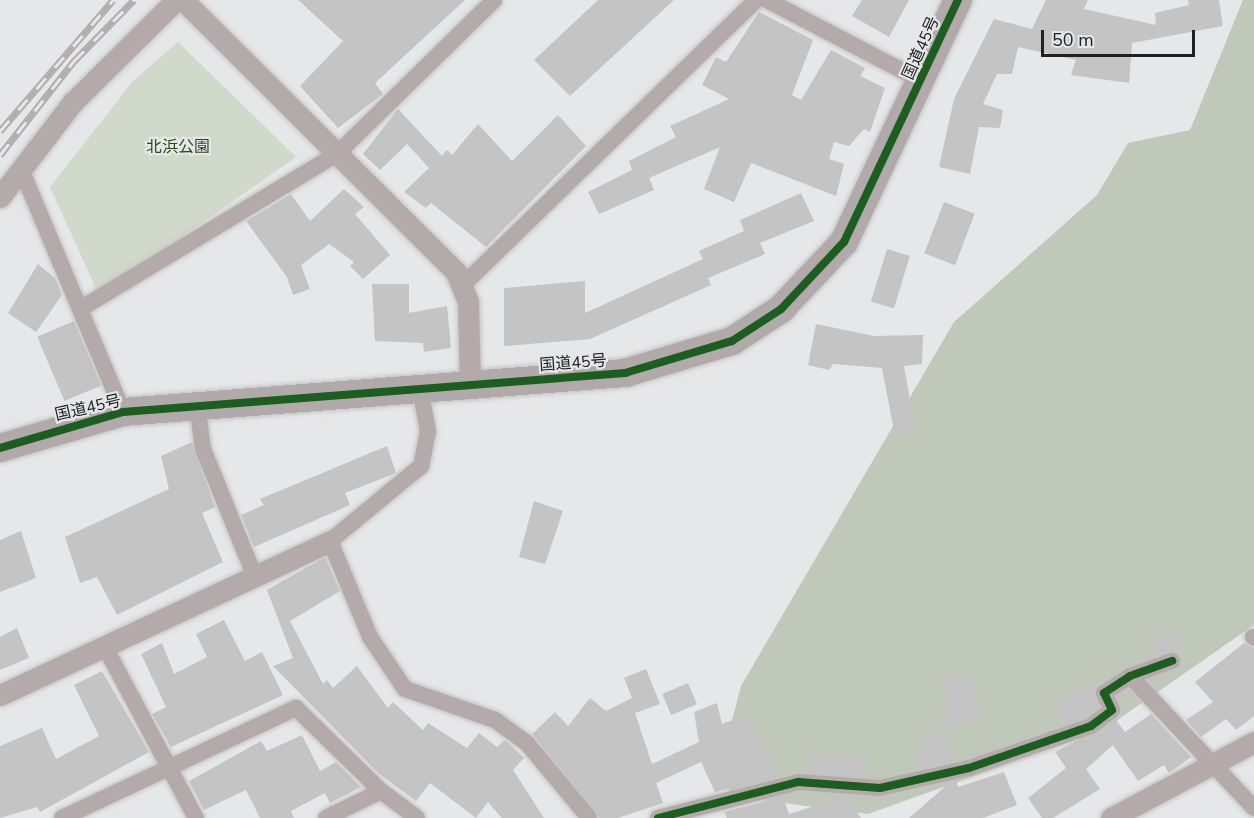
<!DOCTYPE html>
<meta charset="utf-8">
<style>
body{margin:0}
#map{position:relative;width:1254px;height:818px;overflow:hidden;background:#e6e7e8;font-family:"Nunito Sans","Noto Sans JP",sans-serif}
div>[style]{position:absolute}
[style*='--x']{left:calc(var(--x)*1px);top:calc(var(--y)*1px);width:calc(var(--w)*1px);rotate:calc(var(--a)*1deg)}
.green>*{inset:0;background:#d1d9ca}
.forest>*{inset:0;background:#c0c8b9}
.building>*{inset:0;background:#c4c4c4;transform-origin:0 0}
.roads{filter:drop-shadow(0 0 2px #c3c3c4) drop-shadow(0 0 2px #c3c3c4)}
.minor>*{height:16px;margin:-8px;padding:0 8px;transform-origin:8px;border-radius:8px;background:#b3aaa9}
.tertiary>*{height:21px;margin:-10.5px;padding:0 10.5px;transform-origin:10.5px;border-radius:10.5px;background:#b3aaa9}
.trunk>*{height:28px;margin:-14px;padding:0 14px;transform-origin:14px;border-radius:14px;background:#b1a9aa}
.rail>*{height:7px;margin-top:-3.5px;transform-origin:0;background:repeating-linear-gradient(90deg,#e5e7e9 0 14px,#b1acac 0 28px);box-sizing:border-box;border-block:2px solid #b1acac}
.cycleway>*{height:8px;margin:-4px;padding:0 4px;transform-origin:4px;border-radius:4px;background:#1b5e20}
span{translate:-50% -50%;white-space:nowrap;text-align:center;line-height:1.15;-webkit-text-stroke:4.5px #e5e7e9;paint-order:stroke}
.street-label{font-size:16px;color:#212122}
.park-label{font-size:16px;color:#324719}
.scale{position:absolute;left:1041px;top:30px;width:154px;height:27px;box-sizing:border-box;border:3px solid #212122;border-top:0;padding-left:8px;font-size:18px;line-height:21px;white-space:nowrap;color:#212122;-webkit-text-stroke:4px #e5e7e9;paint-order:stroke}
</style>
<div id="map">
<div class="green">
<div style="clip-path:polygon(178px 42px,296px 157px,99px 295px,50px 187px,133px 81px)"></div>
</div>
<div class="forest">
<div style="clip-path:polygon(1243px 0,1254px 0,1254px 625px,1103px 730px,868px 814px,730px 796px,727px 740px,741px 686px,954px 322px,1097px 195px,1128px 143px,1190px 130px)"></div>
</div>
<div class="building">
<div style="clip-path:polygon(298px 0,465px 0,375px 83px,383px 94px,338px 128px,300px 86px,343px 41px)"></div>
<div style="clip-path:polygon(598px 0,674px 0,570px 96px,534px 60px)"></div>
<div style="clip-path:polygon(862px 0,909px 0,889px 37px,852px 16px)"></div>
<div style="clip-path:polygon(1046px 0,1088px 0,1084px 9px,1156px 25px,1155px 13px,1189px 5px,1188px 0,1219px 0,1223px 26px,1132px 43px,1129px 83px,1071px 75px,1076px 60px,1018px 47px,1012px 74px,997px 74px,983px 104px,1003px 110px,1000px 128px,979px 127px,970px 174px,939px 167px,954px 99px,994px 19px,1032px 29px)"></div>
<div style="clip-path:polygon(759px 12px,813px 40px,792px 95px,801px 100px,831px 50px,865px 68px,860px 76px,885px 88px,870px 132px,864px 129px,849px 146px,834px 142px,829px 159px,844px 164px,836px 196px,751px 163px,734px 202px,704px 189px,720px 147px,649px 178px,654px 190px,599px 214px,588px 192px,632px 170px,629px 161px,676px 137px,670px 126px,729px 99px,702px 85px,716px 57px,726px 62px)"></div>
<div style="clip-path:polygon(398px 109px,442px 156px,447px 150px,452px 155px,478px 124px,512px 161px,558px 115px,586px 146px,486px 247px,431px 203px,426px 208px,404px 192px,429px 168px,407px 144px,380px 170px,363px 154px)"></div>
<div style="clip-path:polygon(344px 189px,364px 207px,355px 214px,390px 255px,363px 279px,350px 266px,354px 262px,329px 244px,301px 265px,310px 289px,293px 295px,287px 277px,246px 221px,291px 194px,310px 221px)"></div>
<div style="clip-path:polygon(801px 193px,814px 221px,760px 243px,765px 254px,708px 278px,711px 285px,590px 339px,504px 346px,504px 288px,585px 281px,585px 313px,703px 259px,699px 251px,744px 231px,740px 220px)"></div>
<div style="left:944px;top:202px;width:33px;height:55px;rotate:21deg"></div>
<div style="left:887px;top:249px;width:24px;height:55px;rotate:17deg"></div>
<div style="clip-path:polygon(38px 264px,55px 278px,62px 295px,36px 332px,8px 313px)"></div>
<div style="clip-path:polygon(372px 284px,409px 284px,409px 313px,447px 306px,451px 348px,424px 352px,423px 343px,375px 341px)"></div>
<div style="left:74px;top:321px;width:70px;height:40px;rotate:67deg"></div>
<div style="clip-path:polygon(816px 324px,874px 336px,923px 335px,922px 364px,904px 366px,915px 427px,895px 436px,882px 368px,833px 364px,829px 370px,808px 365px)"></div>
<div style="clip-path:polygon(192px 442px,215px 507px,202px 513px,223px 562px,117px 615px,97px 577px,80px 583px,65px 537px,169px 489px,161px 456px)"></div>
<div style="clip-path:polygon(387px 446px,396px 473px,345px 493px,350px 505px,254px 547px,241px 515px,264px 505px,260px 499px)"></div>
<div style="clip-path:polygon(534px 501px,563px 511px,545px 564px,519px 557px)"></div>
<div style="clip-path:polygon(21px 531px,36px 578px,0 592px,0 540px)"></div>
<div style="clip-path:polygon(325px 557px,340px 591px,290px 621px,323px 684px,327px 680px,333px 688px,357px 666px,388px 708px,393px 702px,423px 730px,428px 723px,467px 748px,479px 733px,497px 747px,505px 740px,524px 758px,513px 770px,544px 818px,502px 818px,488px 802px,476px 818px,430px 783px,416px 801px,378px 773px,273px 666px,293px 658px,267px 590px)"></div>
<div style="clip-path:polygon(224px 620px,245px 661px,262px 652px,283px 695px,171px 747px,152px 714px,166px 707px,141px 654px,162px 643px,174px 674px,207px 657px,196px 634px)"></div>
<div style="clip-path:polygon(17px 628px,29px 658px,0 670px,0 637px)"></div>
<div style="clip-path:polygon(1175px 630px,1183px 650px,1156px 656px,1150px 642px)"></div>
<div style="clip-path:polygon(1244px 643px,1254px 648px,1254px 716px,1236px 730px,1226px 719px,1201px 737px,1186px 720px,1213px 702px,1195px 682px)"></div>
<div style="clip-path:polygon(646px 669px,660px 704px,635px 713px,652px 764px,699px 742px,694px 712px,717px 703px,722px 724px,746px 715px,780px 776px,715px 792px,701px 762px,656px 783px,663px 803px,618px 818px,599px 818px,532px 734px,555px 712px,568px 726px,590px 698px,606px 711px,632px 698px,624px 678px)"></div>
<div style="clip-path:polygon(102px 671px,149px 752px,40px 812px,37px 807px,0 818px,0 746px,42px 728px,56px 759px,99px 736px,74px 685px)"></div>
<div style="clip-path:polygon(970px 677px,981px 718px,949px 728px,944px 703px,949px 702px,942px 679px)"></div>
<div style="left:688px;top:683px;width:23px;height:28px;rotate:67deg"></div>
<div style="clip-path:polygon(1092px 683px,1099px 707px,1063px 724px,1052px 705px)"></div>
<div style="clip-path:polygon(1151px 714px,1191px 757px,1169px 773px,1164px 765px,1138px 781px,1113px 745px,1086px 769px,1100px 789px,1053px 818px,1042px 818px,1028px 798px,1066px 768px,1055px 752px,1116px 720px,1125px 732px)"></div>
<div style="clip-path:polygon(946px 732px,952px 761px,916px 769px,914px 757px,927px 737px)"></div>
<div style="clip-path:polygon(302px 735px,320px 771px,336px 762px,361px 787px,330px 803px,325px 793px,291px 811px,294px 818px,260px 818px,246px 790px,204px 810px,189px 781px,261px 741px,267px 751px)"></div>
<div style="clip-path:polygon(865px 756px,865px 776px,807px 772px,806px 758px)"></div>
<div style="clip-path:polygon(1004px 772px,1017px 805px,983px 818px,909px 818px,948px 784px,957px 782px,958px 787px)"></div>
<div style="clip-path:polygon(846px 796px,861px 818px,727px 818px,724px 812px,783px 797px,789px 814px)"></div>
</div>
<div class="roads">
<div class="minor">
<div style="--x:767;--y:0;--w:175;--a:27.6"></div>
<div style="--x:21;--y:169;--w:264;--a:67.2"></div>
<div style="--x:464;--y:284;--w:407;--a:-44.2"></div>
<div style="--x:80;--y:309;--w:300;--a:-31.1"></div>
<div style="--x:337;--y:154;--w:220;--a:-44.4"></div>
<div style="--x:420;--y:388;--w:44;--a:79.5"></div>
<div style="--x:428;--y:431;--w:36;--a:101"></div>
<div style="--x:421;--y:466;--w:118;--a:140.5"></div>
<div style="--x:330;--y:541;--w:104;--a:67.4"></div>
<div style="--x:370;--y:637;--w:63;--a:56.1"></div>
<div style="--x:405;--y:689;--w:95;--a:19"></div>
<div style="--x:495;--y:720;--w:39;--a:36"></div>
<div style="--x:527;--y:743;--w:97;--a:50.4"></div>
<div style="--x:197;--y:404;--w:45;--a:82.4"></div>
<div style="--x:203;--y:449;--w:138;--a:67.9"></div>
<div style="--x:1253;--y:637;--w:1;--a:45"></div>
<div style="--x:105;--y:647;--w:194;--a:62"></div>
<div style="--x:1130;--y:676;--w:181;--a:46.8"></div>
<div style="--x:62;--y:818;--w:259;--a:-25.2"></div>
<div style="--x:296;--y:708;--w:119;--a:44.3"></div>
<div style="--x:381;--y:791;--w:45;--a:36.9"></div>
<div style="--x:326;--y:818;--w:61;--a:-26.1"></div>
<div style="--x:658;--y:818;--w:145;--a:-14.4"></div>
<div style="--x:798;--y:782;--w:82;--a:4.2"></div>
<div style="--x:880;--y:788;--w:91;--a:-12.7"></div>
<div style="--x:969;--y:768;--w:129;--a:-19"></div>
<div style="--x:1091;--y:726;--w:26;--a:-37"></div>
<div style="--x:1112;--y:710;--w:19;--a:-115"></div>
<div style="--x:1104;--y:693;--w:31;--a:-33"></div>
<div style="--x:1130;--y:676;--w:45;--a:-19.7"></div>
</div>
<div class="tertiary">
<div style="--x:183;--y:0;--w:385;--a:44.9"></div>
<div style="--x:456;--y:272;--w:32;--a:68"></div>
<div style="--x:468;--y:302;--w:83;--a:88.6"></div>
<div style="--x:0;--y:197;--w:120;--a:-52.5"></div>
<div style="--x:73;--y:102;--w:145;--a:-44.7"></div>
<div style="--x:0;--y:695;--w:364;--a:-25"></div>
<div style="--x:1111;--y:818;--w:162;--a:-28"></div>
</div>
<div class="trunk">
<div style="--x:0;--y:448;--w:128;--a:-16.3"></div>
<div style="--x:123;--y:412;--w:504;--a:-4.44"></div>
<div style="--x:625;--y:373;--w:112;--a:-16.7"></div>
<div style="--x:732;--y:341;--w:59;--a:-33.1"></div>
<div style="--x:781;--y:309;--w:92;--a:-46.8"></div>
<div style="--x:844;--y:242;--w:268;--a:-64.8"></div>
</div>
</div>
<div class="rail">
<div style="--x:0;--y:131;--w:173;--a:-49.2"></div>
<div style="--x:0;--y:155;--w:120;--a:-51.8"></div>
<div style="--x:74;--y:61;--w:86;--a:-45.5"></div>
</div>
<div class="cycleway">
<div style="--x:0;--y:448;--w:128;--a:-16.3"></div>
<div style="--x:123;--y:412;--w:504;--a:-4.44"></div>
<div style="--x:625;--y:373;--w:112;--a:-16.7"></div>
<div style="--x:732;--y:341;--w:59;--a:-33.1"></div>
<div style="--x:781;--y:309;--w:92;--a:-46.8"></div>
<div style="--x:844;--y:242;--w:268;--a:-64.8"></div>
<div style="--x:658;--y:818;--w:145;--a:-14.4"></div>
<div style="--x:798;--y:782;--w:82;--a:4.2"></div>
<div style="--x:880;--y:788;--w:91;--a:-12.7"></div>
<div style="--x:969;--y:768;--w:129;--a:-19"></div>
<div style="--x:1091;--y:726;--w:26;--a:-37"></div>
<div style="--x:1112;--y:710;--w:19;--a:-115"></div>
<div style="--x:1104;--y:693;--w:31;--a:-33"></div>
<div style="--x:1130;--y:676;--w:45;--a:-19.7"></div>
</div>
<div class="street-label">
<span style="left:921px;top:48px;rotate:-66deg">国道45号</span>
<span style="left:573px;top:363px;rotate:-4deg">国道45号</span>
<span style="left:88px;top:408px;rotate:-13deg">国道45号</span>
</div>
<div class="park-label">
<span style="left:178px;top:147px">北浜公園</span>
</div>
<div class="scale">50 m</div>
</div>
